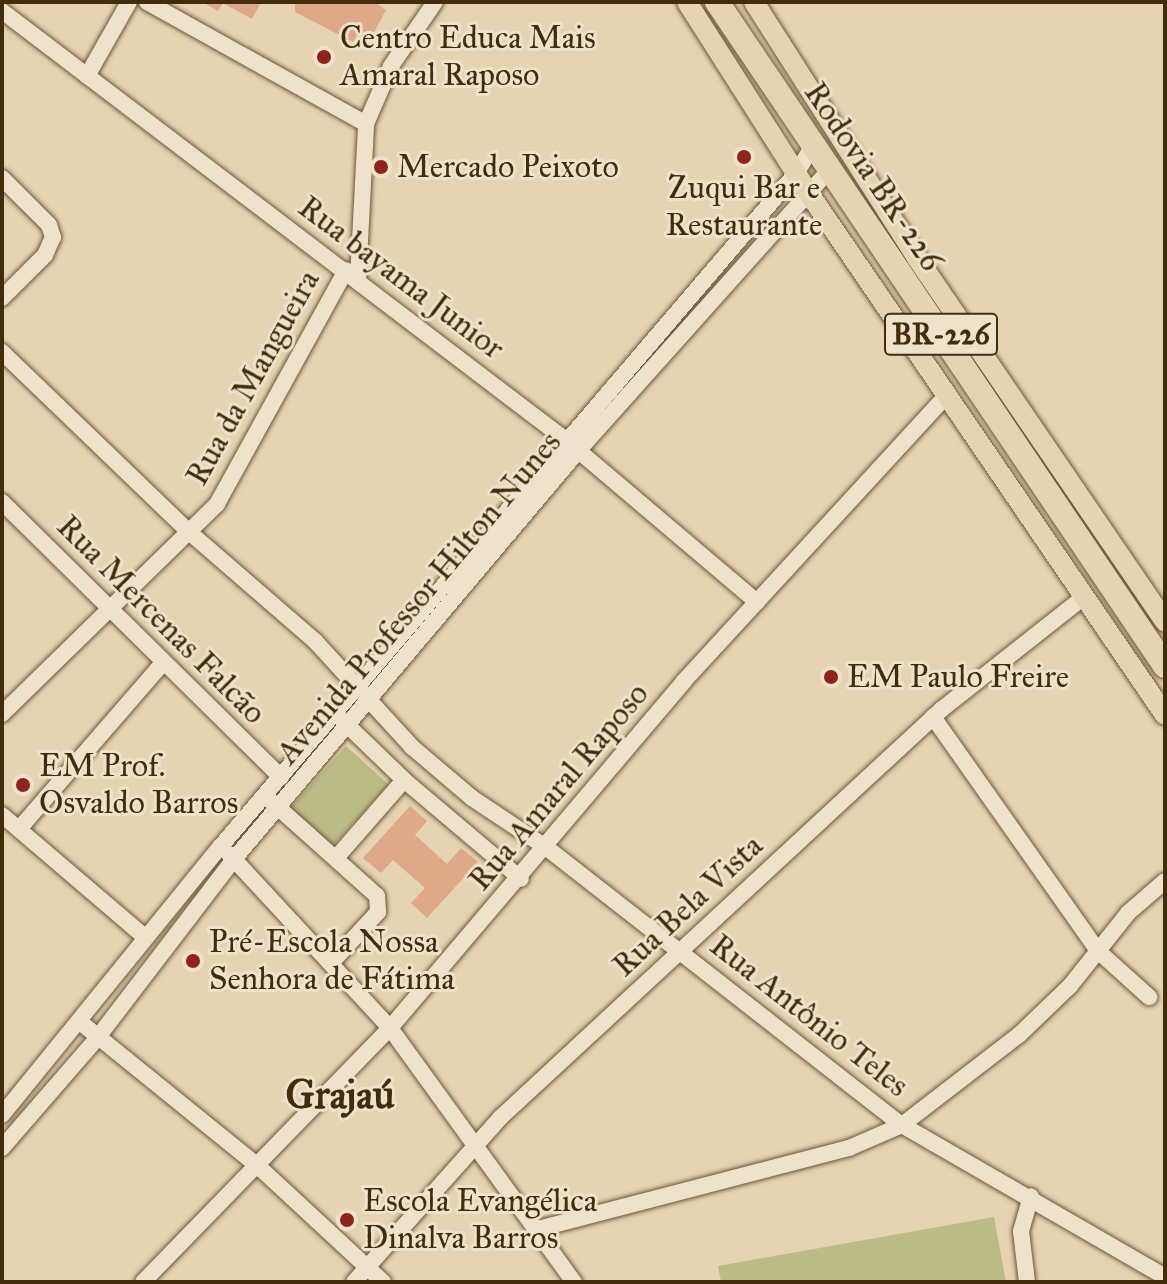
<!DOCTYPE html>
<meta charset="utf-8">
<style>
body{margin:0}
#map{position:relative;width:1167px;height:1284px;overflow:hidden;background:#e5d3b2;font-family:"IM FELL Great Primer",serif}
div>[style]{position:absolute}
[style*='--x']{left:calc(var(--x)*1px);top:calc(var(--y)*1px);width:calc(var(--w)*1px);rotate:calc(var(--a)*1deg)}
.green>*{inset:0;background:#bb8;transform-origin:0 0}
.building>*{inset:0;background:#dea889}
.roads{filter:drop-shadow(0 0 2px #6c5635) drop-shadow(0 0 2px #6c5635)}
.minor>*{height:16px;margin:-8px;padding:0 8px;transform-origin:8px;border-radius:8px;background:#eee2cd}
.major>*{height:20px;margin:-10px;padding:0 10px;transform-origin:10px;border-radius:10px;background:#e5d3b2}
.highway>*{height:24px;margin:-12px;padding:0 12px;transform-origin:12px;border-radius:12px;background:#e5d3b2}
.dots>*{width:22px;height:22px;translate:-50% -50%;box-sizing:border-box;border:4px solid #eee2cd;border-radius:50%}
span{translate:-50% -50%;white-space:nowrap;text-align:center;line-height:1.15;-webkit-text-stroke:6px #eee2cd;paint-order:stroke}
.shield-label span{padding:2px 6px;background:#eee2cd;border:2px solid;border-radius:6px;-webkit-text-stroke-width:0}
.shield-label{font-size:30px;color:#432c0b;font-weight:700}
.poi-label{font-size:32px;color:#432c0b}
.left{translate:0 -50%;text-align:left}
.street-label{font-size:32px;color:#432c0b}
.district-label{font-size:40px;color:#432c0b;font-weight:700}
.frame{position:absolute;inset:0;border:4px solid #432c0b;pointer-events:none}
</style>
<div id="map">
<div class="green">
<div style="left:346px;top:746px;width:57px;height:84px;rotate:42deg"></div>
<div style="clip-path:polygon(994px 1217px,1006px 1282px,721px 1282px,718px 1266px)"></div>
</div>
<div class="building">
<div style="clip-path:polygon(202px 2px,261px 2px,252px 19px,223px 3px,218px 11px)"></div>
<div style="clip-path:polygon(295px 2px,375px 2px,386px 10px,372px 36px,360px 30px,353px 42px,295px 12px)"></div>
<div style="clip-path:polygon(410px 806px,427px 821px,415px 835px,447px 864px,461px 848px,478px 862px,427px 918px,411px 903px,425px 888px,393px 860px,381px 873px,363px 858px)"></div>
</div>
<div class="roads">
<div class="minor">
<div style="--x:147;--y:2;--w:251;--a:29.1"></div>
<div style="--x:2;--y:11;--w:710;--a:37.27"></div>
<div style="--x:567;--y:441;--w:249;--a:40.3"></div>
<div style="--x:87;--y:76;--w:85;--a:-60.4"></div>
<div style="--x:2;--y:178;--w:66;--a:45"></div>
<div style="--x:49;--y:225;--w:13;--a:72"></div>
<div style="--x:53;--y:237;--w:20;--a:114"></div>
<div style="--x:45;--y:255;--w:61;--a:135"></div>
<div style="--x:358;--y:279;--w:155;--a:-87"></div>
<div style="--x:366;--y:124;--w:63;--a:-66.7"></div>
<div style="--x:391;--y:66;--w:78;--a:-55.5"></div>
<div style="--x:2;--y:352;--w:258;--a:43.9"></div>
<div style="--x:188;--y:531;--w:168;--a:40.9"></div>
<div style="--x:315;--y:641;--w:144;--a:47.5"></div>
<div style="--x:412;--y:747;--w:79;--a:40.4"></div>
<div style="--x:472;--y:798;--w:90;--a:33.7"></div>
<div style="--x:547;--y:848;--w:450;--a:38"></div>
<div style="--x:902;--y:1125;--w:304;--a:30"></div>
<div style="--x:2;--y:502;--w:392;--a:44.6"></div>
<div style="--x:2;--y:714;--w:301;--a:-44.3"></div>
<div style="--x:217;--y:504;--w:267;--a:-61.1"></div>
<div style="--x:933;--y:717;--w:286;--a:54.8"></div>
<div style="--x:1098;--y:951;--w:69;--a:42"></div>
<div style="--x:343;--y:721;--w:85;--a:44"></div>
<div style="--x:404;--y:780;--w:153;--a:40.2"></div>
<div style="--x:272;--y:802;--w:141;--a:41.8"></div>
<div style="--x:377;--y:896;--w:16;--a:86"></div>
<div style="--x:378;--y:912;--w:69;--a:132.7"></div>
<div style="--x:2;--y:815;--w:188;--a:40.5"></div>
<div style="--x:19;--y:829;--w:220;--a:-49.1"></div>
<div style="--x:229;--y:854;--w:237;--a:47.2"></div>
<div style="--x:390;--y:1028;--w:314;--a:54.1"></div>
<div style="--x:336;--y:858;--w:103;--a:-48.9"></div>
<div style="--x:80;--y:1022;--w:230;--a:39"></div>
<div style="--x:259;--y:1167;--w:169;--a:42.8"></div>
<div style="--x:2;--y:1115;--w:347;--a:-50.9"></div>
<div style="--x:221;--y:846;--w:887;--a:-49.48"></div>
<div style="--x:797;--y:172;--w:31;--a:-59"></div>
<div style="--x:2;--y:1148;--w:147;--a:-49.1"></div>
<div style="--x:98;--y:1037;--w:224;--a:-52.6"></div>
<div style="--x:234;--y:859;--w:534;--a:-49.86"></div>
<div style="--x:578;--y:451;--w:378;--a:-48.2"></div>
<div style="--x:538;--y:1229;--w:321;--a:-14.6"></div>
<div style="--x:849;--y:1148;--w:58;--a:-23.5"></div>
<div style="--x:902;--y:1125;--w:148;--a:-37.6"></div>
<div style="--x:1019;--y:1035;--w:71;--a:-43.9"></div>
<div style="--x:1070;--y:986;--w:93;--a:-51.5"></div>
<div style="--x:1128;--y:913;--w:49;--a:-40.9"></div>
<div style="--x:143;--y:1282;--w:354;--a:-45.8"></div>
<div style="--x:390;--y:1028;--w:455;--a:-49.7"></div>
<div style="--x:684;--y:681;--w:390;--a:-47.4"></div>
<div style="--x:354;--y:1282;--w:220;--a:-48.3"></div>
<div style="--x:500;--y:1118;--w:602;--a:-42.78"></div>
<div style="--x:942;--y:709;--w:182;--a:-38.3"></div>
<div style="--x:1027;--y:1282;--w:51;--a:-96.7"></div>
<div style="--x:1021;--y:1231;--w:36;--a:-74"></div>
</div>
<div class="major">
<div style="--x:687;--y:2;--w:225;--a:57.5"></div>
<div style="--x:808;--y:192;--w:633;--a:55.68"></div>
<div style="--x:754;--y:2;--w:303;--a:57.5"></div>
<div style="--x:917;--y:258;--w:440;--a:55.7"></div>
</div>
<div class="highway">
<div style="--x:717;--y:2;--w:801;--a:55.99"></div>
</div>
</div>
<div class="dots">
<div style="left:324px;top:57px;background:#8f2418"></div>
<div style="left:744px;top:157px;background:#8f2418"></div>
<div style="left:381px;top:167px;background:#8f2418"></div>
<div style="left:831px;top:677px;background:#8f2418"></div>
<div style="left:23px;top:785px;background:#8f2418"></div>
<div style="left:193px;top:961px;background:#8f2418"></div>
<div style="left:347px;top:1220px;background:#8f2418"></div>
</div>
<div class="shield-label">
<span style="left:941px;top:334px">BR-226</span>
</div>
<div class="poi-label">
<span class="left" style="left:340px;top:57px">Centro Educa Mais<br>Amaral Raposo</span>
<span class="left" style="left:397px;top:167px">Mercado Peixoto</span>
<span style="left:744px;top:207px">Zuqui Bar e<br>Restaurante</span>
<span class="left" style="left:847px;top:677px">EM Paulo Freire</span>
<span class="left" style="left:39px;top:785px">EM Prof.<br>Osvaldo Barros</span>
<span class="left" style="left:209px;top:961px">Pré-Escola Nossa<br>Senhora de Fátima</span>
<span class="left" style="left:363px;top:1220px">Escola Evangélica<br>Dinalva Barros</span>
</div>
<div class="street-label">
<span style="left:873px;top:177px;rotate:56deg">Rodovia BR-226</span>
<span style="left:401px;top:278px;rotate:37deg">Rua bayama Junior</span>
<span style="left:253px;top:378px;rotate:-61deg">Rua da Mangueira</span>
<span style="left:419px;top:598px;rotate:-50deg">Avenida Professor Hilton Nunes</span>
<span style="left:161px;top:620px;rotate:45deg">Rua Mercenas Falcão</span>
<span style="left:559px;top:787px;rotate:-50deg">Rua Amaral Raposo</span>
<span style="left:688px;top:906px;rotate:-43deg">Rua Bela Vista</span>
<span style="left:809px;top:1016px;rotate:38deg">Rua Antônio Teles</span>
</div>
<div class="district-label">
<span style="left:340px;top:1095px">Grajaú</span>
</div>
<div class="frame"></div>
</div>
